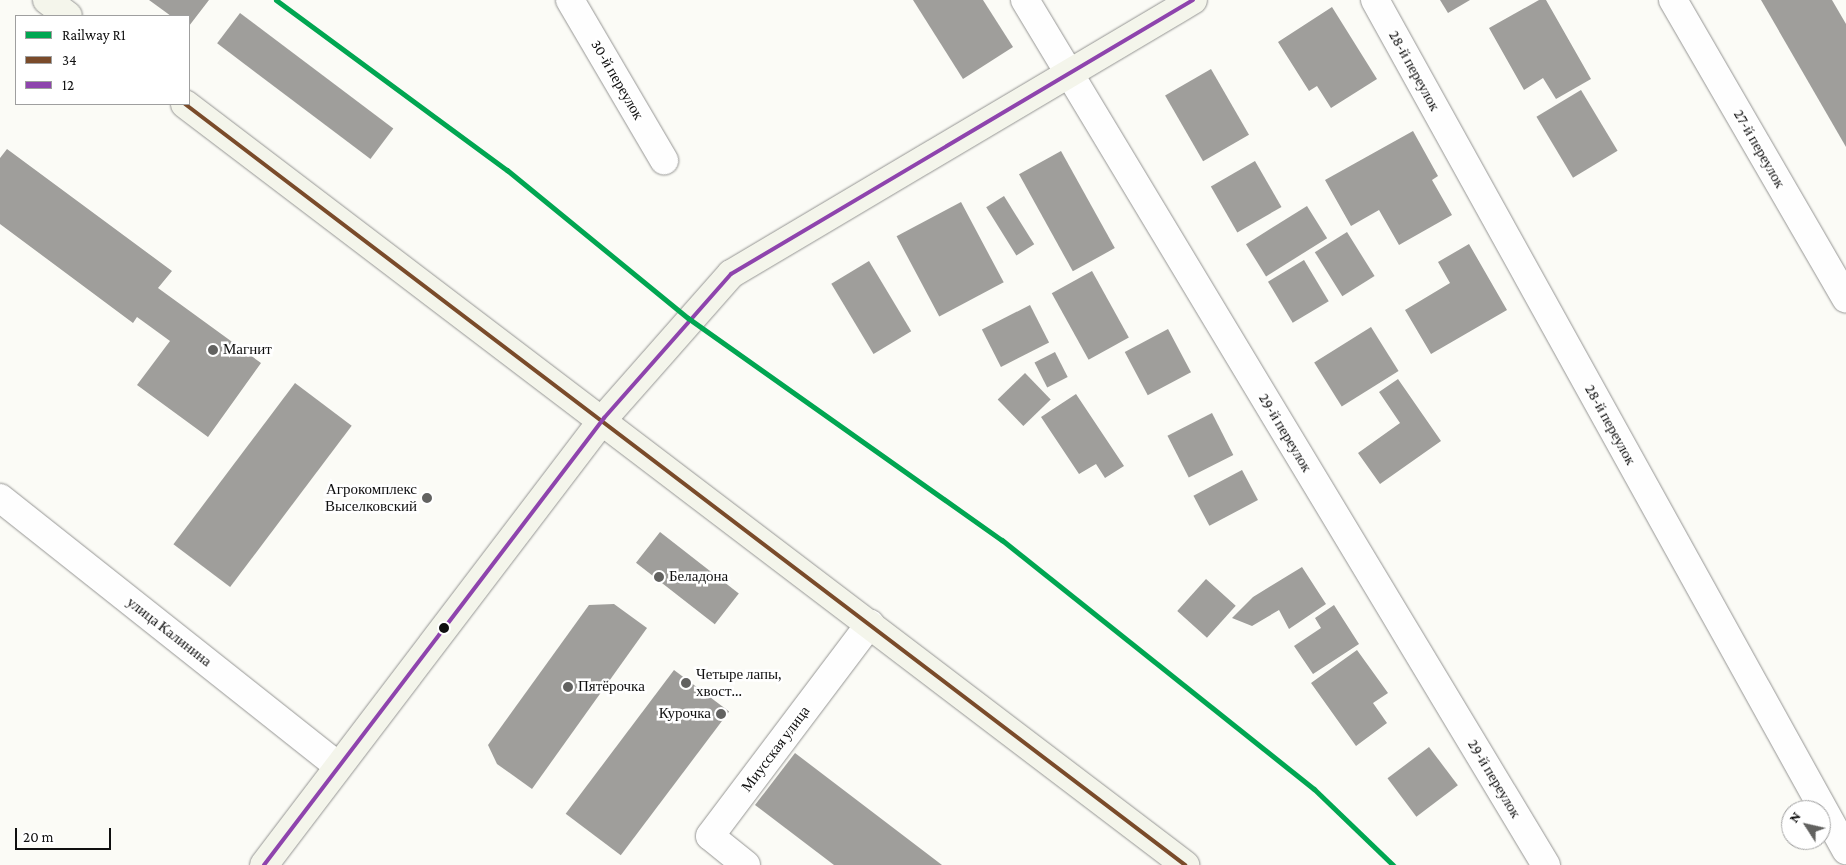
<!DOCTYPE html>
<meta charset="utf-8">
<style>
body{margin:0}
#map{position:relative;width:1846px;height:865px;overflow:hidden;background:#fbfbf6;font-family:"Crimson Pro",serif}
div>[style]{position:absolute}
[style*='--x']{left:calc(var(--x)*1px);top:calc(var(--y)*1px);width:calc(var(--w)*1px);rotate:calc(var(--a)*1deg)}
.building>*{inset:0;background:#9f9e9b;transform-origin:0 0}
.roads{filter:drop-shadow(0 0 1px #959593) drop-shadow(0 0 1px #959593)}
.minor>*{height:28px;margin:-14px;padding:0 14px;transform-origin:14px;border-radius:14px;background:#fefefe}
.secondary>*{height:28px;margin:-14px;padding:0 14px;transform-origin:14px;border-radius:14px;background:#f4f5eb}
.bus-1>*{height:4px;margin:-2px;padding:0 2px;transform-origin:2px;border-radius:2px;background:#7a4b2a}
.bus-2>*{height:4px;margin:-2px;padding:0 2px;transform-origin:2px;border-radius:2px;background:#8e44ad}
.rail-1>*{height:5px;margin:-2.5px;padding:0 2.5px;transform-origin:2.5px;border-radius:2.5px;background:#00a651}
.dots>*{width:14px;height:14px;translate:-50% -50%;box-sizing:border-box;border:2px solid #fff;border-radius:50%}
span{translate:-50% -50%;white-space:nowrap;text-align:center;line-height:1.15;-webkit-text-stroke:5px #fff;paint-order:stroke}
.street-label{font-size:15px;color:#0f0f0f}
.poi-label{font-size:15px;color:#0f0f0f}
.left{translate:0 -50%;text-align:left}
.right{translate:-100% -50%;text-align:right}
.legend{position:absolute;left:15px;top:15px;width:175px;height:90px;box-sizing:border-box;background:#fff;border:1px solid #9f9f9f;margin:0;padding:6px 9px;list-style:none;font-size:15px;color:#0f0f0f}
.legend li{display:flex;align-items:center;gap:10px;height:25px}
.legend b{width:25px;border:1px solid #9f9f9f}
.north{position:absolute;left:1781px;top:800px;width:50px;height:50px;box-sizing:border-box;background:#fff;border:1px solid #9f9f9f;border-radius:50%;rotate:305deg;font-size:14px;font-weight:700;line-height:20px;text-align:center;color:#0f0f0f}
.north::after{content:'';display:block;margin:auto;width:18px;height:22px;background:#626260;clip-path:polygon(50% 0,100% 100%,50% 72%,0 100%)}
.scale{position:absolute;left:15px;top:828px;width:96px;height:22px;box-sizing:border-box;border:2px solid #0f0f0f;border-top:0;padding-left:6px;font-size:15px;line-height:18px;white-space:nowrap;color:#0f0f0f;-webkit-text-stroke:4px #fff;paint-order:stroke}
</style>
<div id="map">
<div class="building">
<div style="clip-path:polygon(149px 0,209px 0,189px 26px,189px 16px,171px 16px)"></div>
<div style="clip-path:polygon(913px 0,983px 0,1013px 47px,963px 79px)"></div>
<div style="clip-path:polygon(1440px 0,1470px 0,1448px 13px)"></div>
<div style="clip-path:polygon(1539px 0,1546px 0,1591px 79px,1556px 99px,1543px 78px,1524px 90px,1489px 28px)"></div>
<div style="clip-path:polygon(1761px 0,1832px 0,1846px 24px,1846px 147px)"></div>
<div style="clip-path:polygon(1332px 7px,1377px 79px,1331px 108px,1317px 86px,1309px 91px,1278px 42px)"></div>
<div style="left:240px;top:13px;width:192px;height:38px;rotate:37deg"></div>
<div style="left:1211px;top:69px;width:76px;height:53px;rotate:60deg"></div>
<div style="left:1581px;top:90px;width:71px;height:52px;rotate:59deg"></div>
<div style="clip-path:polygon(1413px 131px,1438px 176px,1432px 180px,1452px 215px,1399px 245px,1379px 210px,1351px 226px,1325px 180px)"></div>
<div style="clip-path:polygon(7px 149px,172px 271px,158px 288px,261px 363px,208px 437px,137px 385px,170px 341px,137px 317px,133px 323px,0 224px,0 158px)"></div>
<div style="left:1061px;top:151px;width:111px;height:48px;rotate:61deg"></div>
<div style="left:1255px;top:161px;width:53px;height:51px;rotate:60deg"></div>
<div style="left:1004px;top:196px;width:57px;height:21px;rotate:58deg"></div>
<div style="left:961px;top:202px;width:91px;height:73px;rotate:62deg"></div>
<div style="left:1307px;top:206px;width:38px;height:72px;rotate:58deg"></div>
<div style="left:1347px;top:232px;width:52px;height:38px;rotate:58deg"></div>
<div style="clip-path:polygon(1469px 244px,1507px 310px,1431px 354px,1405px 310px,1450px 283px,1438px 262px)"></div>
<div style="left:1304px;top:260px;width:48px;height:42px;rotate:59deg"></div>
<div style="left:869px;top:261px;width:82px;height:44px;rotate:59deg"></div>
<div style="left:1092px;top:271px;width:76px;height:46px;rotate:61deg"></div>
<div style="left:1030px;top:305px;width:42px;height:54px;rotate:63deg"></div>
<div style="left:1371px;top:327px;width:52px;height:67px;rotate:58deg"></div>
<div style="left:1168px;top:329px;width:49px;height:49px;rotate:62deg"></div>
<div style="left:1055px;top:352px;width:28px;height:23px;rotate:63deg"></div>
<div style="left:1025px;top:373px;width:37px;height:38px;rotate:46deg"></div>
<div style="clip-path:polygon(1398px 379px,1441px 441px,1380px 484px,1358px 453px,1400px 423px,1379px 392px)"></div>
<div style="left:295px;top:383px;width:71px;height:202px;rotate:37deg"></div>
<div style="clip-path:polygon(1076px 394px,1124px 466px,1105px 478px,1096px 464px,1079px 474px,1041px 417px)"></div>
<div style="left:1212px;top:413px;width:47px;height:50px;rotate:63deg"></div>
<div style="left:1242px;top:470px;width:34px;height:55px;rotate:62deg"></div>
<div style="left:660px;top:532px;width:100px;height:39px;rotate:38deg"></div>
<div style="clip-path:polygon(1302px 567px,1326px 604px,1289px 629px,1279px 610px,1252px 626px,1232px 618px,1253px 597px)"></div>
<div style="left:1206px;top:579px;width:40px;height:43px;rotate:42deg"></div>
<div style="clip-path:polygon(614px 604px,647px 628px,532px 789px,497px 764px,488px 745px,589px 605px)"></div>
<div style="clip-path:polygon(1334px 605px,1359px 644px,1313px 674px,1294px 646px,1321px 628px,1315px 618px)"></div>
<div style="clip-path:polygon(1357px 650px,1388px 693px,1373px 703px,1387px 723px,1356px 746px,1311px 683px)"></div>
<div style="left:674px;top:670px;width:69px;height:180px;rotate:37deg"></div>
<div style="left:1429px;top:747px;width:48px;height:52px;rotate:53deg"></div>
<div style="clip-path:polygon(795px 753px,942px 865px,834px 865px,755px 805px)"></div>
</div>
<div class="roads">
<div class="minor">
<div style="--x:570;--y:0;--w:186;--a:59.6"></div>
<div style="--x:1025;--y:0;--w:1010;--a:58.94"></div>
<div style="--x:1375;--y:0;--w:972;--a:61.01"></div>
<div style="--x:1673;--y:0;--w:345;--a:59.9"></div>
<div style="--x:0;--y:498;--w:431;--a:38.4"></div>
<div style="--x:746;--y:865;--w:46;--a:-141.1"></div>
<div style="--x:710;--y:836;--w:266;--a:-53"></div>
</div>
<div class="secondary">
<div style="--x:47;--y:0;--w:26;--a:37"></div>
<div style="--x:185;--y:104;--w:1257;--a:37.27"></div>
<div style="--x:264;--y:865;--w:562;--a:-52.74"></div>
<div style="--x:604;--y:418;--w:192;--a:-48.6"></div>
<div style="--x:731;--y:274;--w:537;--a:-30.67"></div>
</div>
</div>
<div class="bus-1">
<div style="--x:185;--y:104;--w:1257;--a:37.27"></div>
</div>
<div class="bus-2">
<div style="--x:264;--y:865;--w:562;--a:-52.74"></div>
<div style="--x:604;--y:418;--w:192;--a:-48.6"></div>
<div style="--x:731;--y:274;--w:537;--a:-30.67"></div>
</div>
<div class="rail-1">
<div style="--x:276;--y:0;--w:287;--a:36.4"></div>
<div style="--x:507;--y:170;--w:234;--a:39.3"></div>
<div style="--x:688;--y:318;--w:385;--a:35.3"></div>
<div style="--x:1002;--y:540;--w:399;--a:38.6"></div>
<div style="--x:1314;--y:789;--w:110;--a:43.9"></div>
</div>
<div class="dots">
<div style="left:213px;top:350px;background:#626260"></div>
<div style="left:427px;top:498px;background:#626260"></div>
<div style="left:659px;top:577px;background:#626260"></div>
<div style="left:444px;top:628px;background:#0f0f0f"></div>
<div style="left:686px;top:683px;background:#626260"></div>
<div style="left:568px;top:687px;background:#626260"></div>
<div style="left:721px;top:714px;background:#626260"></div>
</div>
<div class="street-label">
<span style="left:1414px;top:71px;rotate:61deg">28-й переулок</span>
<span style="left:617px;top:80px;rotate:60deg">30-й переулок</span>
<span style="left:1759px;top:149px;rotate:60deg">27-й переулок</span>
<span style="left:1610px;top:425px;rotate:61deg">28-й переулок</span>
<span style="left:1285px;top:433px;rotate:59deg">29-й переулок</span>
<span style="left:169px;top:632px;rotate:38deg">улица Калинина</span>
<span style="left:776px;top:749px;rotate:-53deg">Миусская улица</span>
<span style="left:1494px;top:779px;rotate:59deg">29-й переулок</span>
</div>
<div class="poi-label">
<span class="left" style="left:223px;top:350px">Магнит</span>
<span class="right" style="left:417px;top:498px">Агрокомплекс<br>Выселковский</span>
<span class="left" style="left:669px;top:577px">Беладона</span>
<span class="left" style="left:696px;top:683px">Четыре лапы,<br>хвост...</span>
<span class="left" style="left:578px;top:687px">Пятёрочка</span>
<span class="right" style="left:711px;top:714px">Курочка</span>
</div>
<ul class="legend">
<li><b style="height:6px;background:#00a651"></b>Railway R1</li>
<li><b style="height:6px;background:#7a4b2a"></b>34</li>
<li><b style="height:6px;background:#8e44ad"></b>12</li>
</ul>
<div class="north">N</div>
<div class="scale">20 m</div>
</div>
